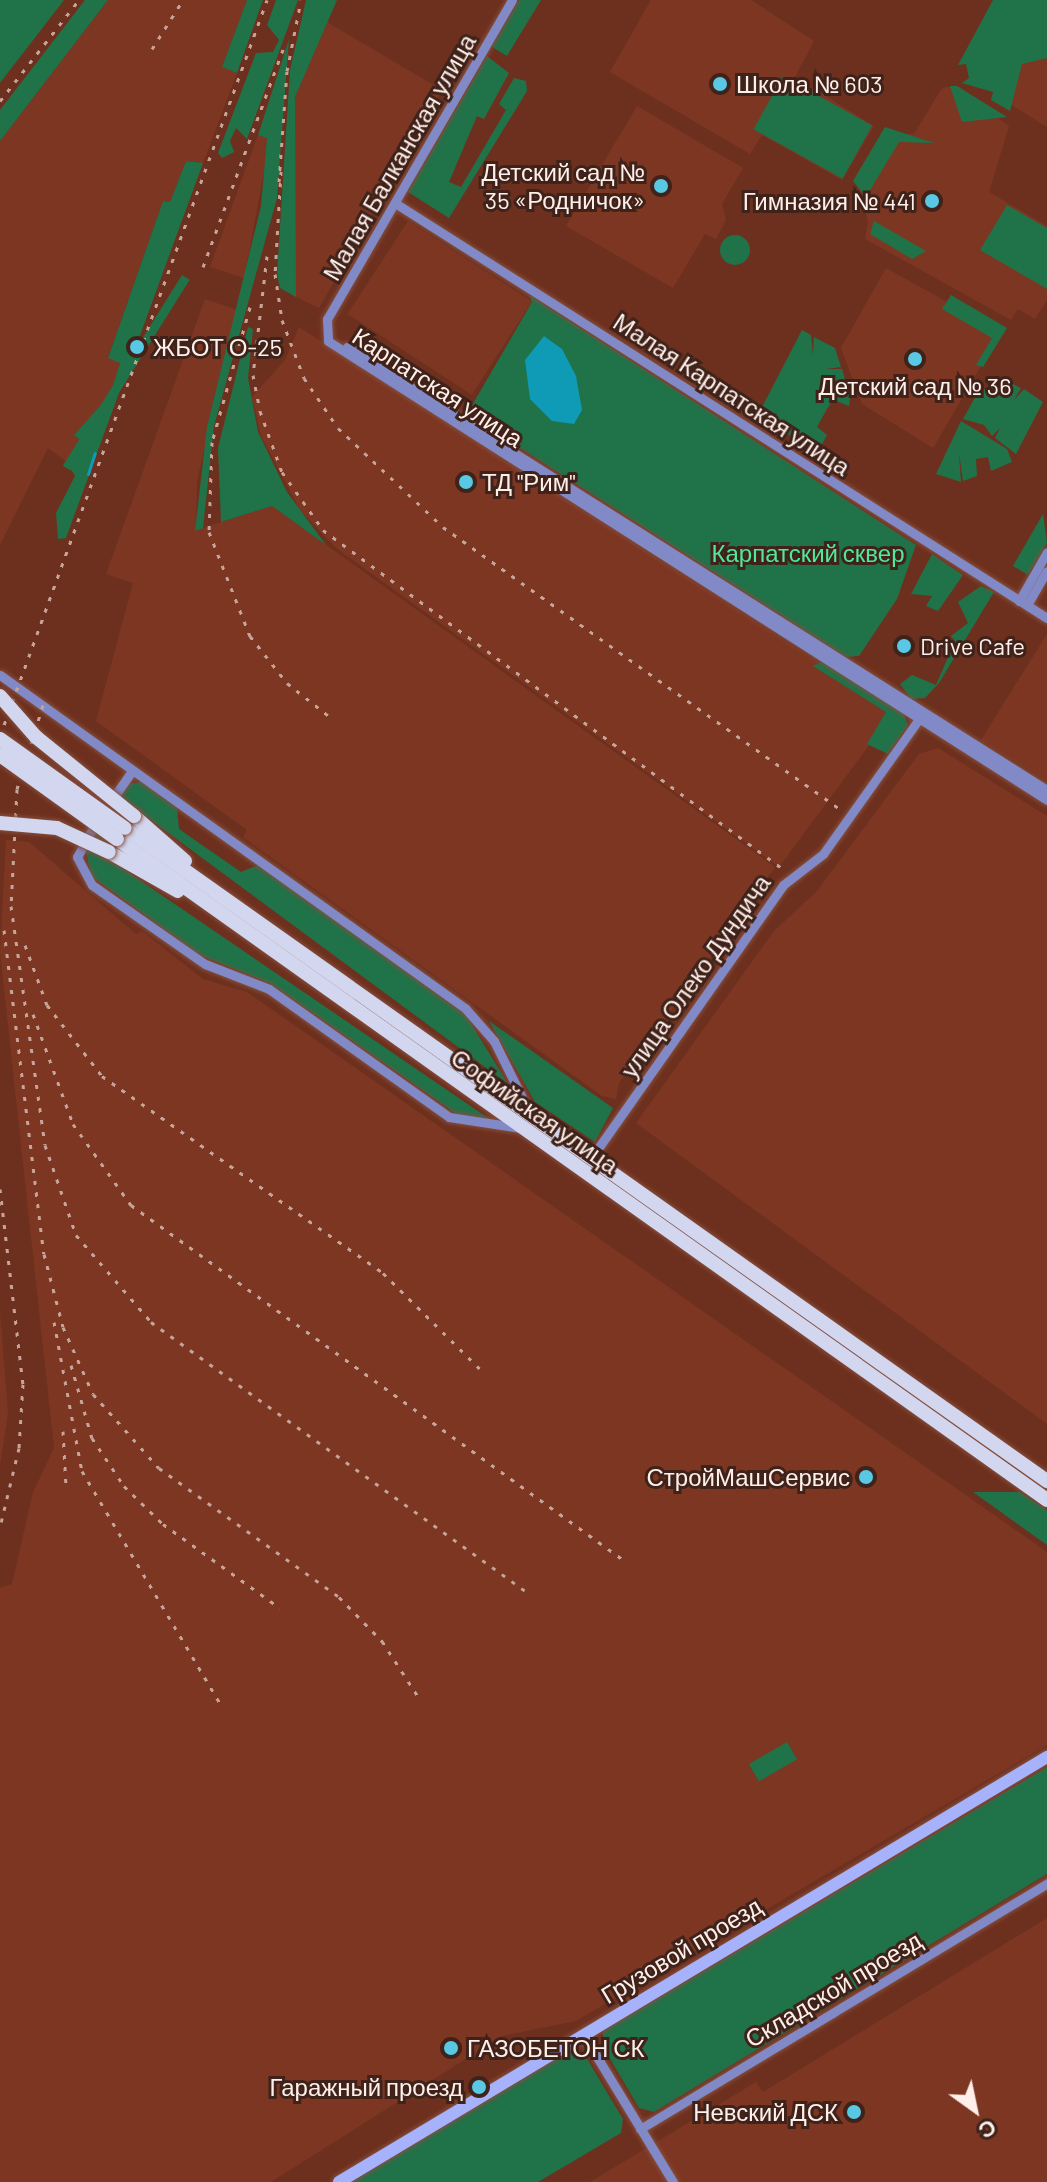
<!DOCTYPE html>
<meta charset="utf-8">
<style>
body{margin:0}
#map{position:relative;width:1047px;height:2182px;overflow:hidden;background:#6e301e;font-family:Barlow,sans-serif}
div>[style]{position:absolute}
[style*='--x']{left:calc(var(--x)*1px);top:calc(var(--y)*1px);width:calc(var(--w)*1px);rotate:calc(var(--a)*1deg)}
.built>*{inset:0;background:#7d3622;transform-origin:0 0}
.green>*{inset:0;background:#207249;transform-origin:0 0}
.round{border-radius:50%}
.water>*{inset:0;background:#0f9ab6}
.stream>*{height:3px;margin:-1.5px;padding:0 1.5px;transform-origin:1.5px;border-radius:1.5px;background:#0f9ab6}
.roads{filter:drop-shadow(0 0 2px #854f3f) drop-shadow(0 0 2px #854f3f)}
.street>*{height:9px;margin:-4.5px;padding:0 4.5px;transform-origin:4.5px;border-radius:4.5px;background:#818ac6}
.secondary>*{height:12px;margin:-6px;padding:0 6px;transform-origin:6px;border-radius:6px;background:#a7b2fd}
.primary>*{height:14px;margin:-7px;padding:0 7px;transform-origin:7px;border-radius:7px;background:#d2d6ef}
.rail>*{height:3px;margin-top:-1.5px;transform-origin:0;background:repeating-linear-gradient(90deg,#c7a59b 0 4px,transparent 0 12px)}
.bridges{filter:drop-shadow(0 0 2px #854f3f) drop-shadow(0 0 2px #854f3f)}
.primary-bridge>*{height:14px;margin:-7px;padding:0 7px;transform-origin:7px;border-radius:7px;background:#d2d6ef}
.dots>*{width:22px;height:22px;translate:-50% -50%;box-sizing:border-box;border:4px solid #3f231a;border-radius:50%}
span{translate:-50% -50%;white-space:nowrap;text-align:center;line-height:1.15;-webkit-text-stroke:6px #3f231a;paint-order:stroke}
.poi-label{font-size:24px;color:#ffefea}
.left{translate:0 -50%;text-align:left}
.right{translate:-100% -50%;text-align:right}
.street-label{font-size:24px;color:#ffefea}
.park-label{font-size:24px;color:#50e89a}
.north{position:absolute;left:935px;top:2070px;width:80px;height:80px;-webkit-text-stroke:6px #3f231a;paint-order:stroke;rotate:147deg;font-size:22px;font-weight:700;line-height:32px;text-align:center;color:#ffefea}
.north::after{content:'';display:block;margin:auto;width:28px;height:36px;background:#ffefea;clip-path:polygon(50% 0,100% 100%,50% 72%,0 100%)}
</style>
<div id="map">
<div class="built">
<div style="clip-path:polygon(108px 0,247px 0,222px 67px,237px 73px,203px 163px,186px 161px,170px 202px,163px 201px,108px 357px,120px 363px,110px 396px,74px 435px,83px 442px,67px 462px,48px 448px,0 545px,0 141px)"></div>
<div style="clip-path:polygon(651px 0,751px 0,814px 41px,795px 77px,874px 126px,842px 180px,762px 135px,750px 154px,610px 72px)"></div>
<div style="clip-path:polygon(1047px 13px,1047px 127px,997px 96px)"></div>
<div style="clip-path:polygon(325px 21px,442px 90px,319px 308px,296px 297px,290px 273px,295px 97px)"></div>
<div style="clip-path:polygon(954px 86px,1009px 126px,989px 192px,1047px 226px,1047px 300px,1035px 319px,1018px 309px,1011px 320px,865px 239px,868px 221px,855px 178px,881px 134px,914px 134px,942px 88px)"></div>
<div style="clip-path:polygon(637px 106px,743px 168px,722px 204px,726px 220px,716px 239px,705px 234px,673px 288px,566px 226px)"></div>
<div style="clip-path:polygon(258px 135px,267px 137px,266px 162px,244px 278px,210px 267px)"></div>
<div style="left:408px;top:221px;width:148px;height:111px;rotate:33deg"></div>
<div style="clip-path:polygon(886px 268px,1001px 332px,933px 448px,862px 404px,841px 348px)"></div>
<div style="clip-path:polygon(205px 299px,237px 310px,197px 481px,196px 530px,272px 506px,775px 867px,619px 1083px,616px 1099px,602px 1096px,243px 837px,247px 830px,96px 721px,133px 583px,106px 574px)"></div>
<div style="clip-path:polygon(299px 327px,888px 708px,890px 717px,779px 867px,336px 548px,300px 510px,261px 436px,252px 397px,285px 360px)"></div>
<div style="clip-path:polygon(1047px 634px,1047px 781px,981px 740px)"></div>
<div style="clip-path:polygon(938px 748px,1047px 816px,1047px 1424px,636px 1123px,774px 931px,817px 891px,919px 754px)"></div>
<div style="clip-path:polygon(6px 840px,29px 842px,136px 934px,142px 931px,203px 979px,247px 992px,1047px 1552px,1047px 1745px,576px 2021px,502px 2036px,271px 2182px,0 2182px,0 1588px,12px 1584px,33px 1492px,54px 1448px,0 952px)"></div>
<div style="clip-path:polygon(0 1313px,8px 1413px,0 1465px)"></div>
<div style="clip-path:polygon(1047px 1918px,1047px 2182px,590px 2182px,756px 2082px,763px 2092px)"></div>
</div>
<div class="green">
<div style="clip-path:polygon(0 0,64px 0,0 83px)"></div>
<div style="clip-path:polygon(85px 0,108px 0,0 141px,0 110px)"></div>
<div style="clip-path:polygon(247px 0,263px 0,237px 73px,222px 67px)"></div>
<div style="clip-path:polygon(276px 0,298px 0,247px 139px,236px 128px,230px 141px,234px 152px,222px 158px,218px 153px,256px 53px,273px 52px,279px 40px,267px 25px)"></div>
<div style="clip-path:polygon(306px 0,337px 0,295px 97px,296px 297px,280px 288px,277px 274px,290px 70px)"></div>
<div style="clip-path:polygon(519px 0,541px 0,507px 56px,492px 47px)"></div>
<div style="clip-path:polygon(993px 0,1047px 0,1047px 58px,1022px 64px,1010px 111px,991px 100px,993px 92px,962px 83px,969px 78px,966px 64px,958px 65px)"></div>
<div style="clip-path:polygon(289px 39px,277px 198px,214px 426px,203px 528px,195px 531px,207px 427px,261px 206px,267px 138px,258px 135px)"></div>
<div style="clip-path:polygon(487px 56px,509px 73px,484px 119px,477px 116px,449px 182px,461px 187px,506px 110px,499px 104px,514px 78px,526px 81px,527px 91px,449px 218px,408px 192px)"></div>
<div style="left:783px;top:76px;width:102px;height:61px;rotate:29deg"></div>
<div style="clip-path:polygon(950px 86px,957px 86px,1007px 117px,962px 122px)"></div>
<div style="clip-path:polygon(885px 127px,934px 143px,899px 142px,866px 197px,853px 181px)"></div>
<div style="clip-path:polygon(186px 161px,203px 163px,66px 538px,58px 539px,56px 513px,75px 476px,67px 462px,83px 442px,74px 435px,110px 395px,120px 363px,108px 358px,163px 201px,170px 202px)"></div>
<div style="clip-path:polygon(1007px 205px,1047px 228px,1047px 289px,980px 250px)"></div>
<div style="clip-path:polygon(874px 221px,926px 251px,912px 259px,870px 234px)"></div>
<div class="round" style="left:720px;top:235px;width:30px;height:30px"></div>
<div style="left:182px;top:275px;width:9px;height:225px;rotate:32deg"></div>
<div style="clip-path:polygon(529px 295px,916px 545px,897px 599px,859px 656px,846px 657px,467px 414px,532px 302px)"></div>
<div style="clip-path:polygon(951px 295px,1007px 328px,983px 367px,976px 365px,992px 338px,942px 309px)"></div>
<div style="clip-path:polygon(248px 327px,253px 329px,248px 378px,258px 432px,287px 492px,326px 545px,272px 506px,221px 522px,218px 448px)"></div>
<div style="clip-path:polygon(802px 330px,811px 335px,813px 355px,814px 337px,835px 348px,841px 367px,825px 369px,842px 369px,850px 398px,849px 406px,833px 400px,827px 409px,817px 427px,827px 435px,817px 453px,772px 424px,777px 413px,758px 415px)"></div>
<div style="clip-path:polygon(1002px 379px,1021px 388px,1014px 400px,1024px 389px,1043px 402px,1016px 454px,995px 438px,1000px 428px,992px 436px,984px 425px,963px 419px,977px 394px)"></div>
<div style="clip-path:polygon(961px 421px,1007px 449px,1012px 462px,991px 471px,988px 457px,976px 459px,977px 476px,963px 481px,959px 453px,961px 482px,936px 474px)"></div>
<div style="clip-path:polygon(1043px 514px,1047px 543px,1028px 575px,1013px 566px)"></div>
<div style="clip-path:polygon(932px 554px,963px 575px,938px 611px,926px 606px,932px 596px,911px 594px)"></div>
<div style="clip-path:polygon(981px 586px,994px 592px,939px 683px,925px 698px,911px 699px,900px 684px,912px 675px,936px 685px,955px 641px,951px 636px,968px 623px,958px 602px)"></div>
<div style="clip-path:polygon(823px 661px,903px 712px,908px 725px,888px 754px,867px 744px,886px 712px,813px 666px)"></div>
<div style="clip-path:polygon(141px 782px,177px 808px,179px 829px,241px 872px,258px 865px,466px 1015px,508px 1084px,136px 809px,103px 855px,491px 1120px,458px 1115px,271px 984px,200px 955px,91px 876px,85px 847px,129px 784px)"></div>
<div style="clip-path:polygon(489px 1021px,613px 1108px,595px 1142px,535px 1102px)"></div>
<div style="clip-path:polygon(973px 1492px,1020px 1492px,1047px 1510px,1047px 1545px)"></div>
<div style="left:787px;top:1742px;width:20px;height:44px;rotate:60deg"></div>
<div style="clip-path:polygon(1047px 1767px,1047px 1874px,654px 2112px,639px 2108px,603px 2047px,603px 2031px)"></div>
<div style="clip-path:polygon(573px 2049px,586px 2057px,623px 2119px,621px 2133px,538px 2182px,351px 2182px)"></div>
</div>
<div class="water">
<div style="clip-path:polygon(544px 336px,562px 349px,576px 376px,582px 410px,574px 424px,552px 421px,530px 399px,525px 360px)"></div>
</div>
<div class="stream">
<div style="--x:88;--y:474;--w:22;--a:-72"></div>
</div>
<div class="roads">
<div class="street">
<div style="--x:512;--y:0;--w:369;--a:120.1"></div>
<div style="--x:327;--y:319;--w:22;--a:87"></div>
<div style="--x:328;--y:341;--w:853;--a:32.55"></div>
<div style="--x:395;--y:203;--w:773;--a:32.48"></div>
<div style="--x:347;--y:347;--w:828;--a:32.33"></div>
<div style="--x:1019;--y:601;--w:56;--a:-60.3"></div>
<div style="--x:1027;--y:605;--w:39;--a:-60"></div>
<div style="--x:0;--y:675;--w:572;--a:35.61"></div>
<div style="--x:465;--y:1008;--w:44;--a:48.7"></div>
<div style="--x:494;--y:1041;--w:81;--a:63.7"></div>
<div style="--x:111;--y:801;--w:37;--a:-55"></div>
<div style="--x:98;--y:819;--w:43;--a:118.9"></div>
<div style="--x:77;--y:857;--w:32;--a:62"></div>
<div style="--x:92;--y:885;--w:138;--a:35"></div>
<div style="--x:205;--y:964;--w:69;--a:21.3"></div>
<div style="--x:269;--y:989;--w:221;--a:35.4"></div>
<div style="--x:449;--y:1117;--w:73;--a:8.7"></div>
<div style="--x:592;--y:1157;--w:332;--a:-54.9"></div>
<div style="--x:783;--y:885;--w:51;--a:-37.8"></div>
<div style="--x:823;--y:854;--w:169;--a:-54.6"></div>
<div style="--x:583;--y:2034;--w:173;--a:58.7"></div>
<div style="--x:640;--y:2129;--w:476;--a:-31.1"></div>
</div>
<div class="secondary">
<div style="--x:339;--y:2182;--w:826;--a:-30.98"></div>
</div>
<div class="primary">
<div style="--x:134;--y:816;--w:68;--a:41.4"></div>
<div style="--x:125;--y:828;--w:1130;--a:35.31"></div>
<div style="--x:117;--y:839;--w:1141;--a:35.4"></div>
<div style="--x:109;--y:852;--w:79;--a:29.5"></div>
</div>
</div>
<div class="rail">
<div style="--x:152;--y:49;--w:58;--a:-57.7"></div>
<div style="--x:0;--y:101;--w:128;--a:-52"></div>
<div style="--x:281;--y:171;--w:103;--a:93.3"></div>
<div style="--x:275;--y:274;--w:47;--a:81.3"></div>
<div style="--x:282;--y:320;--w:62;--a:69.2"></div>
<div style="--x:304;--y:378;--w:60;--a:55.8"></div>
<div style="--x:338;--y:428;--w:144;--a:43.3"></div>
<div style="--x:443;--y:527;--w:491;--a:35.4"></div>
<div style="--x:279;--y:182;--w:111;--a:-85.9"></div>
<div style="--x:287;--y:71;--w:72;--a:-78.8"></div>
<div style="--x:267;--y:256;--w:120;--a:96.7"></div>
<div style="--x:253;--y:375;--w:37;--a:79"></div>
<div style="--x:260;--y:411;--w:65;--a:70.2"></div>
<div style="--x:282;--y:472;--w:71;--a:54.7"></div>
<div style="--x:323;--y:530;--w:571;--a:36.39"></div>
<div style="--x:203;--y:267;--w:232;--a:-69.8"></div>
<div style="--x:250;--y:307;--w:140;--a:105.7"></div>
<div style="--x:212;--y:442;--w:90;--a:91.9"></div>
<div style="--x:209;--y:532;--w:112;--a:68.5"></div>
<div style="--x:250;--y:636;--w:60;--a:51.8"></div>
<div style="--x:287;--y:683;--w:55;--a:38.3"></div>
<div style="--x:43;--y:705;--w:88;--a:107.2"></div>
<div style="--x:17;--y:789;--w:117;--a:92.9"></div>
<div style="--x:11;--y:906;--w:241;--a:81.9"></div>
<div style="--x:45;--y:1145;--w:95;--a:71"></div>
<div style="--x:76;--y:1235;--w:115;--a:49.2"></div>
<div style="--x:151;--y:1322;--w:462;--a:35.7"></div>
<div style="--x:0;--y:736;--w:783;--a:-70.06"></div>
<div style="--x:4;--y:930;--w:326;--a:83"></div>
<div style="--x:44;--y:1254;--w:75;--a:75.4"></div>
<div style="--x:63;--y:1327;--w:73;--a:65.9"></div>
<div style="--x:93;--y:1394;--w:99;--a:48.3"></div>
<div style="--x:159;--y:1468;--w:221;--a:35.6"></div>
<div style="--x:339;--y:1597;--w:62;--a:45.7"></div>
<div style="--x:382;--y:1641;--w:68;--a:57"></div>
<div style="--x:25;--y:945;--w:64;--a:69.9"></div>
<div style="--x:47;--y:1005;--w:90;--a:52.2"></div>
<div style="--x:102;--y:1076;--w:343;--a:35"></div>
<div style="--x:383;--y:1273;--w:136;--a:44.7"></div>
<div style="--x:33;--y:1014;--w:117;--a:70"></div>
<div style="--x:73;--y:1124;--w:100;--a:54.4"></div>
<div style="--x:131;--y:1205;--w:605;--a:35.79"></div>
<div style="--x:0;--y:1189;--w:196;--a:83.3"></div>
<div style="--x:23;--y:1384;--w:64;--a:93.6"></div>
<div style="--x:19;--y:1448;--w:81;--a:103.5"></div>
<div style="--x:54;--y:1322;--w:152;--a:79.4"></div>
<div style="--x:82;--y:1471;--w:274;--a:59.3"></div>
<div style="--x:71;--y:1365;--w:76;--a:74"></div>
<div style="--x:92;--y:1438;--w:58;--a:56.3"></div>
<div style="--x:124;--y:1486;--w:54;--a:44.3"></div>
<div style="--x:163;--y:1524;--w:144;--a:35.7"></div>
<div style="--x:63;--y:1431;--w:56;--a:86.9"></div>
</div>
<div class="bridges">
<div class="primary-bridge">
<div style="--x:0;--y:696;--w:55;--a:48.7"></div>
<div style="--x:36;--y:737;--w:126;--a:38.9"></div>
<div style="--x:0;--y:739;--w:153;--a:35.5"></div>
<div style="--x:0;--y:755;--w:144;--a:35.7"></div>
<div style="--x:0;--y:823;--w:57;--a:5"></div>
<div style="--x:57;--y:828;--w:57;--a:24.8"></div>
</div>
</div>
<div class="dots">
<div style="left:720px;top:84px;background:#59c8e4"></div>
<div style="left:661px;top:186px;background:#59c8e4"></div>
<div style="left:932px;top:201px;background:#59c8e4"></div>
<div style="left:137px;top:347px;background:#59c8e4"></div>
<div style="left:915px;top:359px;background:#59c8e4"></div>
<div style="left:466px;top:482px;background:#59c8e4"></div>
<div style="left:904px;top:646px;background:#59c8e4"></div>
<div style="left:866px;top:1477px;background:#59c8e4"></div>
<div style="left:451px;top:2048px;background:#59c8e4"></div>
<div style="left:479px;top:2087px;background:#59c8e4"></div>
<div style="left:854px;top:2112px;background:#59c8e4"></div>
</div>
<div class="poi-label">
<span class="left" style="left:736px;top:84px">Школа № 603</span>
<span class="right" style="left:645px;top:186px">Детский сад №<br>35 «Родничок»</span>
<span class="right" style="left:916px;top:201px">Гимназия № 441</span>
<span class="left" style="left:153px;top:347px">ЖБОТ О-25</span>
<span style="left:915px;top:386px">Детский сад № 36</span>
<span class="left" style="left:482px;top:482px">ТД "Рим"</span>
<span class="left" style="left:920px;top:646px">Drive Cafe</span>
<span class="right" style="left:850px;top:1477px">СтройМашСервис</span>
<span class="left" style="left:467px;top:2048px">ГАЗОБЕТОН СК</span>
<span class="right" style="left:463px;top:2087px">Гаражный проезд</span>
<span class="right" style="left:838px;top:2112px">Невский ДСК</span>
</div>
<div class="street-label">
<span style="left:399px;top:157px;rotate:-60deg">Малая Балканская улица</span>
<span style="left:438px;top:387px;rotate:33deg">Карпатская улица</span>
<span style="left:732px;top:394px;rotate:33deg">Малая Карпатская улица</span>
<span style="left:695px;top:976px;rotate:-55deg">улица Олеко Дундича</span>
<span style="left:535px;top:1111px;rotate:35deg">Софийская улица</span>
<span style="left:681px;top:1950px;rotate:-31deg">Грузовой проезд</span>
<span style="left:833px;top:1989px;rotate:-31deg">Складской проезд</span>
</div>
<div class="park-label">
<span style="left:808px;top:553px">Карпатский сквер</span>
</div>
<div class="north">С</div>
</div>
